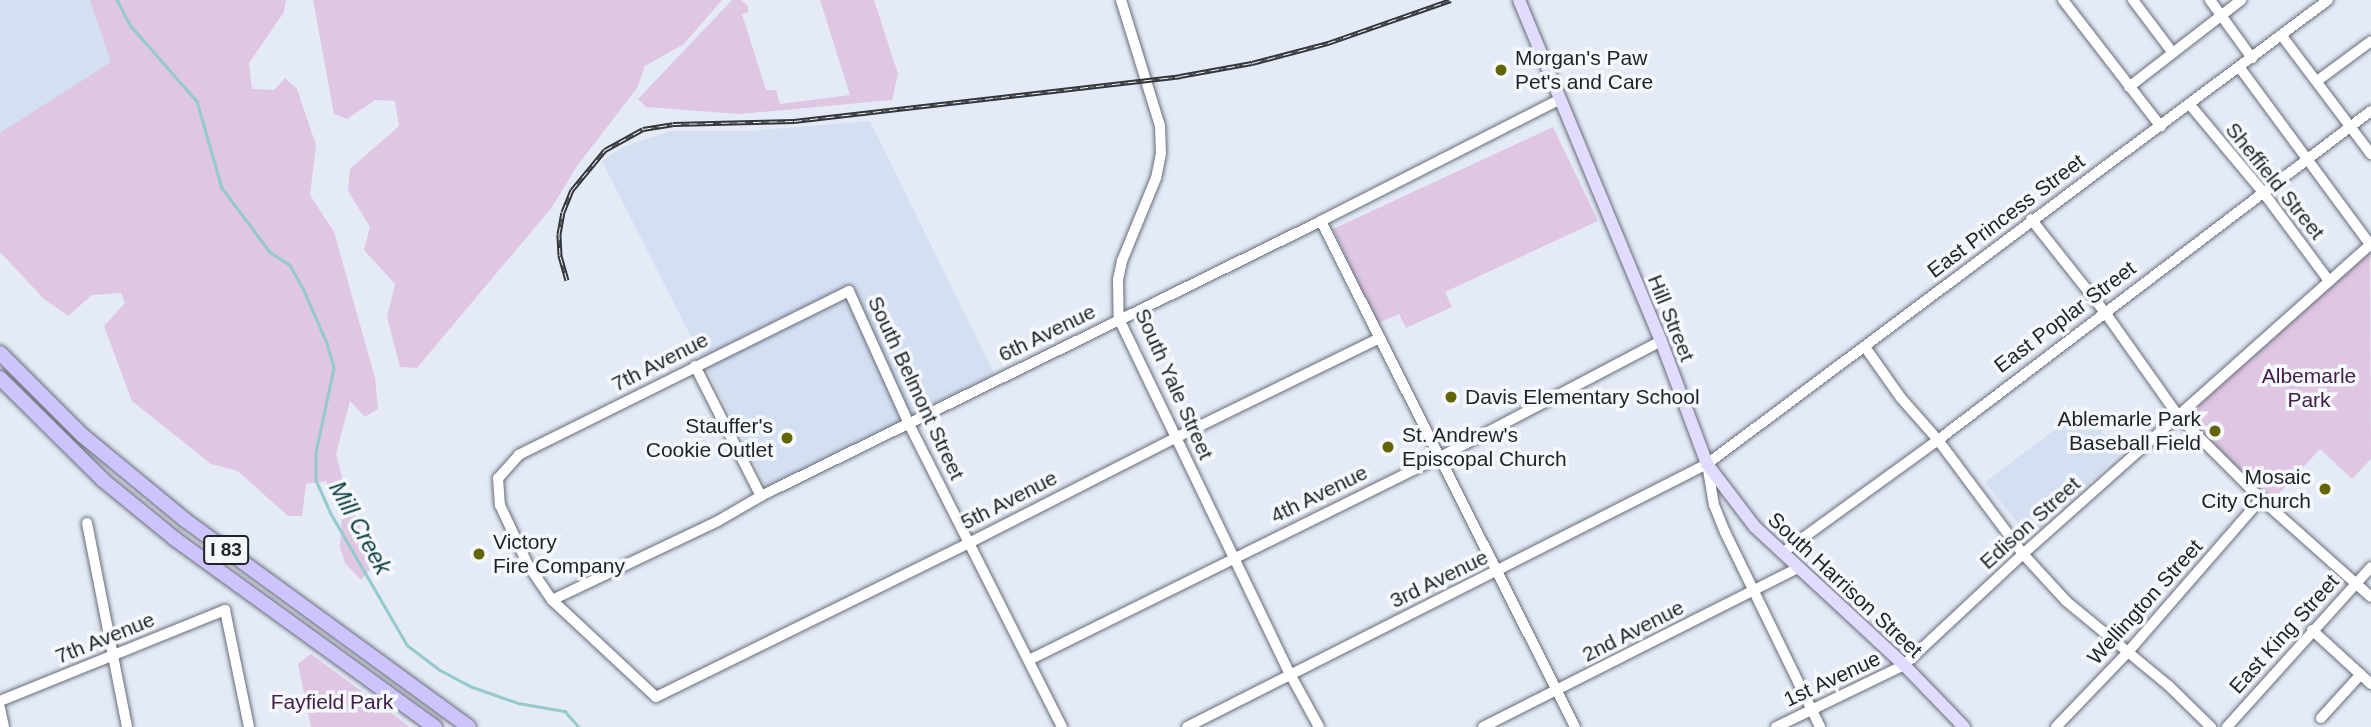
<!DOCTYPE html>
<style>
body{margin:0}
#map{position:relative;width:2371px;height:727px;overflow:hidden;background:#e4ebf7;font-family:Helvetica,sans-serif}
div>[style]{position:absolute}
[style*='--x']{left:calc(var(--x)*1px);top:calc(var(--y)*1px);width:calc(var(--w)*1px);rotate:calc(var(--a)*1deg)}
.built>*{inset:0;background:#d4dff2}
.green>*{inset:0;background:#dfc6e3}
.stream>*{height:2.5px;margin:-1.25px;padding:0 1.25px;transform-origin:1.25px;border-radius:1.25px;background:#95cacd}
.roads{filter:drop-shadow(0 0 2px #676d78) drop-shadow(0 0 2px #676d78)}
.minor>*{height:10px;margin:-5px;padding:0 5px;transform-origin:5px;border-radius:5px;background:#fff}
.major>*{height:12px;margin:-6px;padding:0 6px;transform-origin:6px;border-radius:6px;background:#e1dcfe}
.highway>*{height:14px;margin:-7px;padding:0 7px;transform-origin:7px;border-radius:7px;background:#cdc4fd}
.rail>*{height:5px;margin-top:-2.5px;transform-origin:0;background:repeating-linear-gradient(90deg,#f5f8fd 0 8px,#33363b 0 16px);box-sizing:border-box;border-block:2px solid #33363b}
.dots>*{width:19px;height:19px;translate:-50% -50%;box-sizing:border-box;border:4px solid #f5f8fd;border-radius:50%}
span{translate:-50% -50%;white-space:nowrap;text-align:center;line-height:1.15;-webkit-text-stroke:7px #f5f8fd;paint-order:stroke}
.shield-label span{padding:2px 5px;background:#f5f8fd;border:2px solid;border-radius:5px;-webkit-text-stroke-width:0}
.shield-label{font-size:19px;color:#1f2226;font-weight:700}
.poi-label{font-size:21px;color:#1f2226}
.left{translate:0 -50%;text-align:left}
.right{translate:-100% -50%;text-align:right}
.street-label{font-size:21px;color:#1f2226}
.park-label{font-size:21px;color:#411d47}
.water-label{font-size:23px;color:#0f4043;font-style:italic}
</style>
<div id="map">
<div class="built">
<div style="clip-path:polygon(0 0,113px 0,154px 52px,0 140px)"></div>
<div style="clip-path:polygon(870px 121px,995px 375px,768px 489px,602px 161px,623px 147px,670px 131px,751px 131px)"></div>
<div style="clip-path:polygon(2082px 409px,2121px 452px,2030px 539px,1985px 482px)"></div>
</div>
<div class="green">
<div style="clip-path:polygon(90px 0,286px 0,284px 12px,249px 63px,252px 89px,274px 90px,285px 78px,297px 89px,316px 145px,310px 195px,334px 232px,375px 378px,378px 409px,365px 417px,350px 401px,336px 454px,346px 493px,375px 564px,361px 580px,345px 563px,340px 547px,342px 516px,326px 481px,306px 484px,302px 516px,288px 516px,238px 471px,211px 464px,132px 401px,104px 326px,125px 303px,121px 293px,92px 295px,68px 316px,44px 299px,0 252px,0 133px,111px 62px)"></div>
<div style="clip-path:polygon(313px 0,722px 0,684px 44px,645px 66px,637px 88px,577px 166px,552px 207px,417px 368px,400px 367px,387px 317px,395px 284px,364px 250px,370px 227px,348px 191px,350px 169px,399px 126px,395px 101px,375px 100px,347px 119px,334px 114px)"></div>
<div style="clip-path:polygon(732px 0,741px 0,748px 6px,748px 12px,742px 14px,766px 90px,776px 90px,780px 104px,850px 95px,820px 0,874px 0,898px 74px,892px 100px,739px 114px,646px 107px,638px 99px)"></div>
<div style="clip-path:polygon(1553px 127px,1598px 221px,1445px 292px,1452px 307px,1406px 328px,1399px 314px,1377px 324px,1333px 229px)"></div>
<div style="clip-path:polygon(2370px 249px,2371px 459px,2352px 479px,2320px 449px,2272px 501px,2185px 418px)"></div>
<div style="clip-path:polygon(311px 654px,410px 727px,311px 727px,298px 664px)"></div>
</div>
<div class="stream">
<div style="--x:117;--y:0;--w:30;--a:62"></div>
<div style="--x:131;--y:26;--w:100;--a:48.7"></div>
<div style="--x:197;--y:101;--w:91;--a:74"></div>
<div style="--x:222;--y:188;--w:80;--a:53.1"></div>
<div style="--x:270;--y:252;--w:24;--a:33"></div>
<div style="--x:290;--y:265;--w:26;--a:61"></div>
<div style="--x:303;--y:288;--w:60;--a:66.4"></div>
<div style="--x:327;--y:343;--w:26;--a:74"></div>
<div style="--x:334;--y:368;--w:87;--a:102"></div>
<div style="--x:316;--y:453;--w:27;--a:90"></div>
<div style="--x:316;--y:480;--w:35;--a:66"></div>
<div style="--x:330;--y:512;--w:154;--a:59.9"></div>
<div style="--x:407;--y:645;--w:41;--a:37.1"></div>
<div style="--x:440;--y:670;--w:34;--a:28"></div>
<div style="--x:470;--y:686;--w:51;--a:19.5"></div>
<div style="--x:518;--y:703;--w:48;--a:9.7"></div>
<div style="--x:565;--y:711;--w:21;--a:49"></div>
</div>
<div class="roads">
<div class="minor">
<div style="--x:1121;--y:0;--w:132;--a:72.8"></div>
<div style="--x:1160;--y:126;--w:27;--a:88"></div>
<div style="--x:1161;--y:153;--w:25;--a:101"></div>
<div style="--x:1156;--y:178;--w:90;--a:112.3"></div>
<div style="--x:1122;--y:261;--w:19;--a:102"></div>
<div style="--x:1118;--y:280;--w:39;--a:89"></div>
<div style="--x:1119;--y:319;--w:394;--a:64.3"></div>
<div style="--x:1290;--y:674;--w:60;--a:61.3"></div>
<div style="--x:2063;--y:0;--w:160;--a:52.3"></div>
<div style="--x:2133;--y:0;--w:66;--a:53"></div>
<div style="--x:2210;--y:0;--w:72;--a:54.1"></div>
<div style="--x:2282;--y:36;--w:148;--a:53"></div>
<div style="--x:2240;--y:68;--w:221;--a:53.6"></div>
<div style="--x:2317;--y:81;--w:67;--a:-36.5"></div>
<div style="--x:2129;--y:87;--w:142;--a:-37.8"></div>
<div style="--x:2191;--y:106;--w:112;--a:50.1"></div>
<div style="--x:2263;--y:192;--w:111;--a:53.4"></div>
<div style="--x:2031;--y:219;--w:117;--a:51.6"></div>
<div style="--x:2104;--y:311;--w:130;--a:54.7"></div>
<div style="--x:2179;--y:417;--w:116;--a:45"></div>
<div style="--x:2261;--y:499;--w:147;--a:41.7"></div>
<div style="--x:1321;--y:221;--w:566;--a:63.34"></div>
<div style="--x:1865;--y:347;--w:62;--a:54.8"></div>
<div style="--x:1901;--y:398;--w:56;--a:48.6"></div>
<div style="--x:1938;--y:440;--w:142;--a:53.3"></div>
<div style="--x:2023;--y:554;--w:64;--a:47.5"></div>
<div style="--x:2066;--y:601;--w:134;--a:39.5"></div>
<div style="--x:2169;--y:686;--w:59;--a:44.3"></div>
<div style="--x:695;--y:366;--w:146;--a:63.1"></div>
<div style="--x:1707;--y:464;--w:42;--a:80.3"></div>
<div style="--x:1714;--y:505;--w:29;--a:68"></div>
<div style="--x:1725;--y:532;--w:217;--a:64"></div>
<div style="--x:87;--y:523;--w:208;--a:78.9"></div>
<div style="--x:1782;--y:553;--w:193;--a:-35.9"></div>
<div style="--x:1938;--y:440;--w:544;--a:-37.23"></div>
<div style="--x:552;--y:600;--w:184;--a:-25.4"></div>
<div style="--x:718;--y:521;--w:50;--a:-30.2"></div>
<div style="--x:761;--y:496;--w:624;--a:-26.15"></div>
<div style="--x:1321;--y:221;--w:266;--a:-27"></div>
<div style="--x:2312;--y:630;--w:80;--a:42.5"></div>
<div style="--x:1029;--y:660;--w:458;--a:-26.3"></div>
<div style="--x:1440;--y:457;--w:250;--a:-27.7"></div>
<div style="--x:0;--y:701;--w:243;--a:-22"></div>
<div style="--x:225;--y:610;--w:119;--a:78.4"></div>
<div style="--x:0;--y:708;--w:19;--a:78"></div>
<div style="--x:2321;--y:718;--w:59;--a:-47.7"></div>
<div style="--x:1062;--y:727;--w:206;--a:-116.8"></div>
<div style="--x:969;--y:543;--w:133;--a:-116.8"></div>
<div style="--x:909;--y:424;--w:146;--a:-114.3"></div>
<div style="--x:849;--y:291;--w:369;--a:153.6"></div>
<div style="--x:519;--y:455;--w:31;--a:132"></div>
<div style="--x:498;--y:478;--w:27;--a:86"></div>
<div style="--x:500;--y:505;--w:66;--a:65"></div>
<div style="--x:528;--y:565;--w:42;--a:55.6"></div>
<div style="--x:552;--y:600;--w:142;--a:43"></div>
<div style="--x:656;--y:697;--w:349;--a:-26.2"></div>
<div style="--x:969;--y:543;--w:231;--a:-27"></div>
<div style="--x:1175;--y:438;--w:228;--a:-26"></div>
<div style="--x:1187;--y:727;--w:583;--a:-26.83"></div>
<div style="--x:1707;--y:464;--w:775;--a:-36.77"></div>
<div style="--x:1483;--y:727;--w:353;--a:-26.8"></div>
<div style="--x:1776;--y:727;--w:142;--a:-25.8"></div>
<div style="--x:1904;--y:665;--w:163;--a:-43"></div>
<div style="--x:2023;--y:554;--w:466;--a:-41.7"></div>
<div style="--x:2056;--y:727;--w:104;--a:-46.2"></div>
<div style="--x:2128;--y:652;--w:203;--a:-49"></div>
<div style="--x:2227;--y:727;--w:215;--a:-48"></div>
</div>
<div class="major">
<div style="--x:1519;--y:0;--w:369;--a:67.4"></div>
<div style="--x:1661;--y:341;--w:131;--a:69.5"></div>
<div style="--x:1707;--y:464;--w:79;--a:52.7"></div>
<div style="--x:1755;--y:527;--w:203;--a:42.8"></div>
<div style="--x:1904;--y:665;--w:86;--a:45.9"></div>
</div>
<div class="highway">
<div style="--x:0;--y:353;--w:116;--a:45"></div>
<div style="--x:82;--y:435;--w:134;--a:39.5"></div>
<div style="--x:185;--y:520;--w:351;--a:36.1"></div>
<div style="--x:0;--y:378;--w:145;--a:44.7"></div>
<div style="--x:103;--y:480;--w:93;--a:39.3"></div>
<div style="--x:175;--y:539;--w:321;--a:35.9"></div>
</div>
</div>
<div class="rail">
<div style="--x:567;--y:280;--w:26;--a:-106"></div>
<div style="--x:560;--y:255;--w:21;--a:-93"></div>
<div style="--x:559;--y:234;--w:22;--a:-80"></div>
<div style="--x:563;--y:212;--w:24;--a:-68"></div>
<div style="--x:572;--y:190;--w:52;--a:-50.5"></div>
<div style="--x:605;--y:150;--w:43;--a:-28.9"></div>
<div style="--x:643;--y:129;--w:30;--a:-9"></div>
<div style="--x:673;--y:124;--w:121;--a:-1.4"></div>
<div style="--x:794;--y:121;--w:389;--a:-6.6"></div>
<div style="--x:1180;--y:76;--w:73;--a:-10.2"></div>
<div style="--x:1252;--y:63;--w:79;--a:-14.7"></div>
<div style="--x:1328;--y:43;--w:130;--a:-19.3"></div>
</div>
<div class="dots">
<div style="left:1501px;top:70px;background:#636500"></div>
<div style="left:1451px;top:397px;background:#636500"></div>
<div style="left:2215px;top:431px;background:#636500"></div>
<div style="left:787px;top:438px;background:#636500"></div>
<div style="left:1388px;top:447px;background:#636500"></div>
<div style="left:2325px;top:489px;background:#636500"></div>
<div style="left:479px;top:554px;background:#636500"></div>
</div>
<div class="shield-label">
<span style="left:226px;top:550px">I 83</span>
</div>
<div class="poi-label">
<span class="left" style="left:1515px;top:70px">Morgan's Paw<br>Pet's and Care</span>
<span class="left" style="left:1465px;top:397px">Davis Elementary School</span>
<span class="right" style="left:2201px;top:431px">Ablemarle Park<br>Baseball Field</span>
<span class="right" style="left:773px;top:438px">Stauffer's<br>Cookie Outlet</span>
<span class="left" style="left:1402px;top:447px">St. Andrew's<br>Episcopal Church</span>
<span class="right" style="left:2311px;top:489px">Mosaic<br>City Church</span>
<span class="left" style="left:493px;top:554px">Victory<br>Fire Company</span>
</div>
<div class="street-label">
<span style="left:2275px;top:181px;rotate:51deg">Sheffield Street</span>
<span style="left:2006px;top:216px;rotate:-37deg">East Princess Street</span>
<span style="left:2065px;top:317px;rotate:-37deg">East Poplar Street</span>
<span style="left:1671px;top:318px;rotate:68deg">Hill Street</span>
<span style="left:1047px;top:333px;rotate:-26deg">6th Avenue</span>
<span style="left:660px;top:362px;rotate:-27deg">7th Avenue</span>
<span style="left:1174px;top:384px;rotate:66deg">South Yale Street</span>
<span style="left:916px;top:388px;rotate:65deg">South Belmont Street</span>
<span style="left:1319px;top:494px;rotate:-26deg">4th Avenue</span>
<span style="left:1009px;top:500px;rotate:-27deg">5th Avenue</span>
<span style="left:2030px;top:523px;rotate:-42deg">Edison Street</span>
<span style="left:1439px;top:579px;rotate:-26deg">3rd Avenue</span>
<span style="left:1845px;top:585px;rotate:43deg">South Harrison Street</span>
<span style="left:2145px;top:602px;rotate:-48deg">Wellington Street</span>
<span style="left:1633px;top:631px;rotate:-27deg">2nd Avenue</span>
<span style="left:2284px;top:634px;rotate:-48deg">East King Street</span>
<span style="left:105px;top:638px;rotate:-22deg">7th Avenue</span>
<span style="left:1832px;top:679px;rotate:-25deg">1st Avenue</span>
</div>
<div class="park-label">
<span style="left:2309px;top:388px">Albemarle<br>Park</span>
<span style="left:332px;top:702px">Fayfield Park</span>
</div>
<div class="water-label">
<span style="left:360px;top:528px;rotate:61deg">Mill Creek</span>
</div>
</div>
